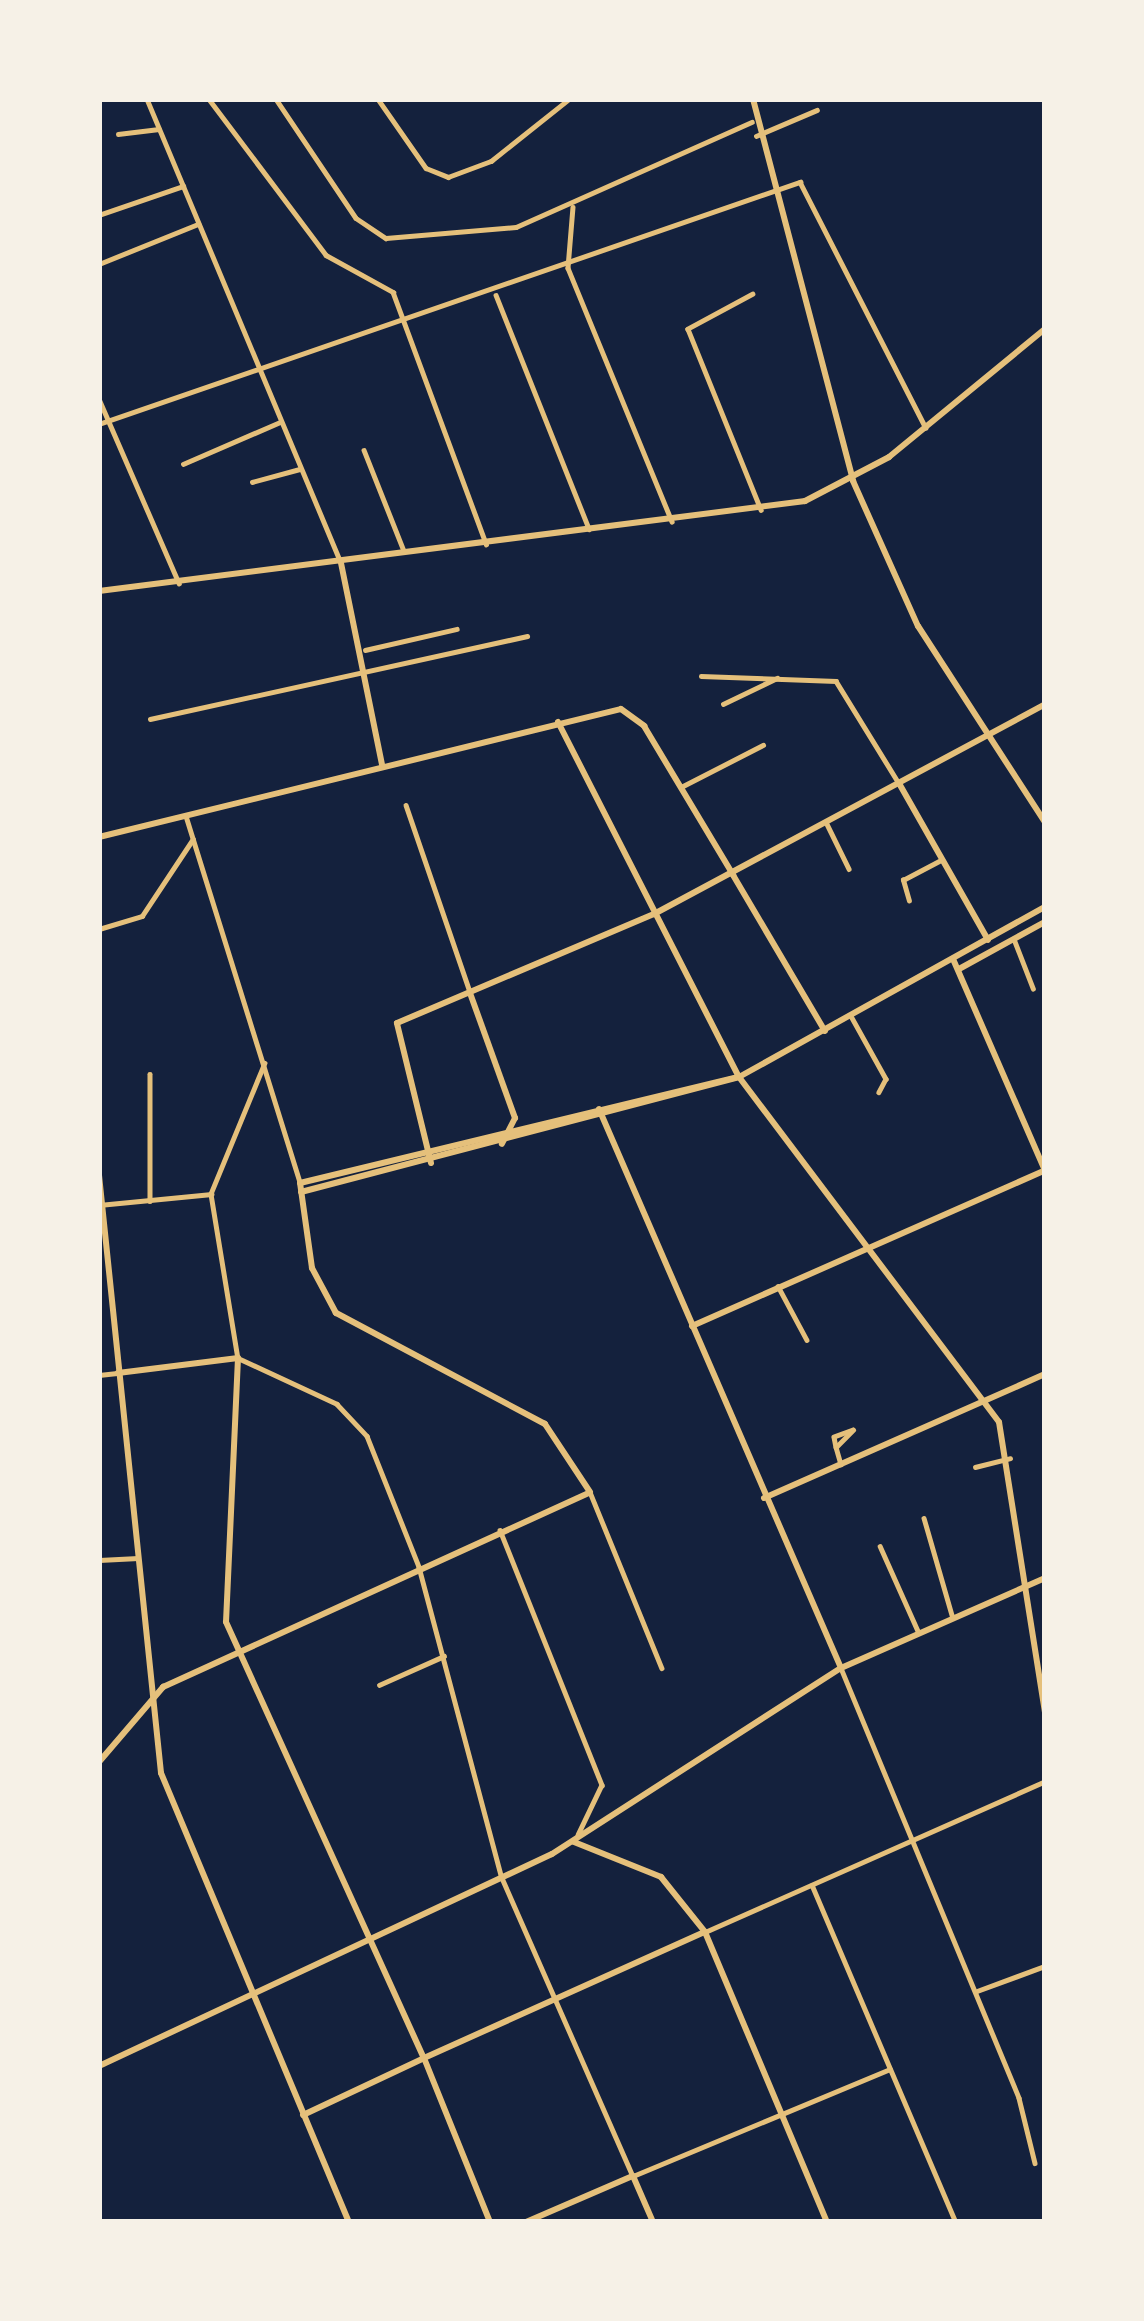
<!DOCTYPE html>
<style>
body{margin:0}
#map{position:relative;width:1144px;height:2321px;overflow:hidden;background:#14213d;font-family:"Noto Serif",serif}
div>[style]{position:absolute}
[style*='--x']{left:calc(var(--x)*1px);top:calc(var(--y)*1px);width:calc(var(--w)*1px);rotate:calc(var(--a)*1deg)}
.minor>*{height:4.5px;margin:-2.25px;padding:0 2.25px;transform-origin:2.25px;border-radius:2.25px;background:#e5c07b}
.tertiary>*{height:6px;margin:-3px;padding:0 3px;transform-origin:3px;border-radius:3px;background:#e5c07b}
.secondary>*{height:6px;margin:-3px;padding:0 3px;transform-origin:3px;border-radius:3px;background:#e5c07b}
span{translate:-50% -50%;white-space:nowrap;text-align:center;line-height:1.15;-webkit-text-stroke:9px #f6f1e7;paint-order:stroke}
.frame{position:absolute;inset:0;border:102px solid #f6f1e7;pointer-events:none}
</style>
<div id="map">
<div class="minor">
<div style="--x:147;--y:99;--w:498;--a:67.3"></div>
<div style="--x:209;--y:99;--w:195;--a:53.1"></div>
<div style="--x:326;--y:255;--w:77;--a:28.9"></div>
<div style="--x:393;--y:292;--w:269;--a:69.7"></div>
<div style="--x:276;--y:99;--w:143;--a:56.1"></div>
<div style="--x:356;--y:218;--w:36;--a:34"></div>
<div style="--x:386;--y:238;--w:130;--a:-4.8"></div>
<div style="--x:516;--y:227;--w:258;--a:-24"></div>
<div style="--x:378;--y:99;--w:84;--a:55.2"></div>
<div style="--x:426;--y:168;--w:24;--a:22"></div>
<div style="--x:448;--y:177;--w:46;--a:-20.4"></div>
<div style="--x:491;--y:161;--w:100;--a:-38.5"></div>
<div style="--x:118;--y:134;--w:41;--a:-7"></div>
<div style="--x:756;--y:136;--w:66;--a:-23.1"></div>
<div style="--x:573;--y:207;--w:61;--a:94.7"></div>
<div style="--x:568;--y:268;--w:274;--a:67.7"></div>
<div style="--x:99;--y:215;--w:89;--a:-19"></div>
<div style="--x:99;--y:264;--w:107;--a:-22"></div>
<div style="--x:753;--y:294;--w:74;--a:151.7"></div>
<div style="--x:688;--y:329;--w:195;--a:68"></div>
<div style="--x:496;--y:295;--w:252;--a:68.3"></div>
<div style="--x:99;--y:399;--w:201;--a:66.5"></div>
<div style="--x:99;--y:424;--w:742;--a:-19.05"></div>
<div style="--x:800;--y:182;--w:276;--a:62.9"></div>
<div style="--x:364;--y:450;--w:109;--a:68.4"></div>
<div style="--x:183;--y:464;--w:106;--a:-23.4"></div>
<div style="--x:252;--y:482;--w:50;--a:-15.2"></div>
<div style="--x:365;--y:650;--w:94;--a:-12.9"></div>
<div style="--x:701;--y:676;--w:135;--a:2.1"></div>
<div style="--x:836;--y:681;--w:122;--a:58.4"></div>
<div style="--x:723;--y:704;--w:60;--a:-25.7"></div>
<div style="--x:150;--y:719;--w:386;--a:-12.4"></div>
<div style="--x:681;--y:787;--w:92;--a:-27.1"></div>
<div style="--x:406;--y:805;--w:198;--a:71.1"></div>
<div style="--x:186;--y:816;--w:384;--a:72.7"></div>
<div style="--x:827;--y:824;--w:50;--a:63.9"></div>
<div style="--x:909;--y:901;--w:22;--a:-106"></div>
<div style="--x:903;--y:880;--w:43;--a:-27.8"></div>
<div style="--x:99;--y:929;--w:45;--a:-16.8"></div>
<div style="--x:142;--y:916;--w:92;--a:-56.5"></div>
<div style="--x:1014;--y:939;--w:53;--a:68.8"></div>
<div style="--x:851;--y:1016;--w:72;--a:60.9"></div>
<div style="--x:886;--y:1079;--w:15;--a:118"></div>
<div style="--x:265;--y:1063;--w:142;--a:112.4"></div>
<div style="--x:211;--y:1194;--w:166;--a:80.7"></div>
<div style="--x:238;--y:1358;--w:109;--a:24.9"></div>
<div style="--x:337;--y:1404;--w:44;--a:46.8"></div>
<div style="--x:367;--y:1436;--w:141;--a:68.3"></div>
<div style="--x:419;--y:1567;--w:322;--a:75.1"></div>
<div style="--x:502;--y:1878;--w:326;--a:66.3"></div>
<div style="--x:633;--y:2176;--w:278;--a:-22.6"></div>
<div style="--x:150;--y:1074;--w:127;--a:90"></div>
<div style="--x:99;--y:1205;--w:113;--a:-5.6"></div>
<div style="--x:778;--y:1286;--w:61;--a:61.8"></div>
<div style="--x:99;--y:1375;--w:18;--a:-6"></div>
<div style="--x:836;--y:1447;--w:24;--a:-45"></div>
<div style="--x:853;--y:1430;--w:20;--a:160"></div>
<div style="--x:834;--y:1437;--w:10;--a:79"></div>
<div style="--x:836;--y:1447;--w:18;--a:74"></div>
<div style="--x:975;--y:1467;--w:36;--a:-14"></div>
<div style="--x:590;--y:1492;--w:190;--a:67.8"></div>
<div style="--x:924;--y:1518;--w:101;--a:73.9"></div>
<div style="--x:500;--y:1530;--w:275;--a:68.2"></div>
<div style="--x:602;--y:1785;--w:55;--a:115.6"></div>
<div style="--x:880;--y:1546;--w:93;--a:65.9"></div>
<div style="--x:99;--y:1560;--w:39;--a:-3"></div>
<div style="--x:841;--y:1668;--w:465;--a:67.5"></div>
<div style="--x:1019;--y:2098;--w:67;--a:76.2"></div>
<div style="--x:379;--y:1685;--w:71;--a:-24"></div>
<div style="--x:812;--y:1885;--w:366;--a:66.9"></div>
<div style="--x:705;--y:1932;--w:372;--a:-23.9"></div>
<div style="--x:977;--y:1991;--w:72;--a:-20.2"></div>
</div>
<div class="tertiary">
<div style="--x:341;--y:563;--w:206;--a:78.5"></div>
<div style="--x:900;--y:785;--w:178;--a:60.4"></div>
<div style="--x:733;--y:875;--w:181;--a:59.5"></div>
<div style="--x:470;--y:993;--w:133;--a:70.2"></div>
<div style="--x:515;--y:1118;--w:29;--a:117"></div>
<div style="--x:599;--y:1109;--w:609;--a:66.59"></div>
<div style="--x:431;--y:1163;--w:144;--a:-103.7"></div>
<div style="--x:397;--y:1023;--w:279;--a:-23"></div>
<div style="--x:301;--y:1192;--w:452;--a:-14.7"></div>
<div style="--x:692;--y:1326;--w:386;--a:-23.8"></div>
<div style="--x:764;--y:1498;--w:307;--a:-23.8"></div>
<div style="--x:99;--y:1762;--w:99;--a:-49.5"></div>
<div style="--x:163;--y:1687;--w:469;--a:-24.5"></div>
<div style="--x:590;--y:1492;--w:82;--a:-123.5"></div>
<div style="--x:545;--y:1424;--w:237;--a:-152"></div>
<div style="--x:336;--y:1313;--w:51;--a:-118.1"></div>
<div style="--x:312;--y:1268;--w:86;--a:-98"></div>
<div style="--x:300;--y:1183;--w:451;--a:-13.6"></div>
<div style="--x:574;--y:1842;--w:94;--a:21.9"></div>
<div style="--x:661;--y:1877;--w:70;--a:51.3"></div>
<div style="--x:303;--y:2115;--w:134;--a:-25.2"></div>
<div style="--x:424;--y:2058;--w:177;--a:68.1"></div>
</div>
<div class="secondary">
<div style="--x:753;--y:99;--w:395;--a:75.3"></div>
<div style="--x:853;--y:481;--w:159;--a:65.9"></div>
<div style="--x:918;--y:626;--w:234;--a:57.1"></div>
<div style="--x:99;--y:591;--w:712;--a:-7.26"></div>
<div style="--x:805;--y:501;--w:95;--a:-27.6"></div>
<div style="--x:889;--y:457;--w:202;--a:-39.4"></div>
<div style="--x:558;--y:722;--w:398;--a:63"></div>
<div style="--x:739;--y:1077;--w:432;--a:53"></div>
<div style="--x:999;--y:1422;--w:294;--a:81"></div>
<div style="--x:99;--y:837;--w:537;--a:-13.78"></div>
<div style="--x:621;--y:709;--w:29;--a:36"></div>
<div style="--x:644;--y:726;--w:174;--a:59.1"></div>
<div style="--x:654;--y:914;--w:444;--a:-28.2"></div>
<div style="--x:953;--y:959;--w:231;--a:66.5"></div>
<div style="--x:959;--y:969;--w:98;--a:-28.7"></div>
<div style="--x:739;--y:1077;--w:350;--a:-29.1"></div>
<div style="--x:99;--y:1175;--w:601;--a:84.08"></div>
<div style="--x:161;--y:1773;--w:487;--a:67.3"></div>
<div style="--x:118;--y:1373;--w:121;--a:-7.1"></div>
<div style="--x:238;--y:1358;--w:264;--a:92.6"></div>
<div style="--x:226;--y:1622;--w:479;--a:65.6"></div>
<div style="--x:424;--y:2058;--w:308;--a:-24.2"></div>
<div style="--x:705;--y:1932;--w:315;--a:67.2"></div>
<div style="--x:99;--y:2066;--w:500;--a:-25.08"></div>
<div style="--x:552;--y:1854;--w:344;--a:-32.8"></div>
<div style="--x:841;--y:1668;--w:223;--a:-23.8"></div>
<div style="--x:526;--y:2222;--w:116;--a:-23.3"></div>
<div style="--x:633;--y:2176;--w:50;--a:66.5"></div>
</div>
<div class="frame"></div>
</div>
